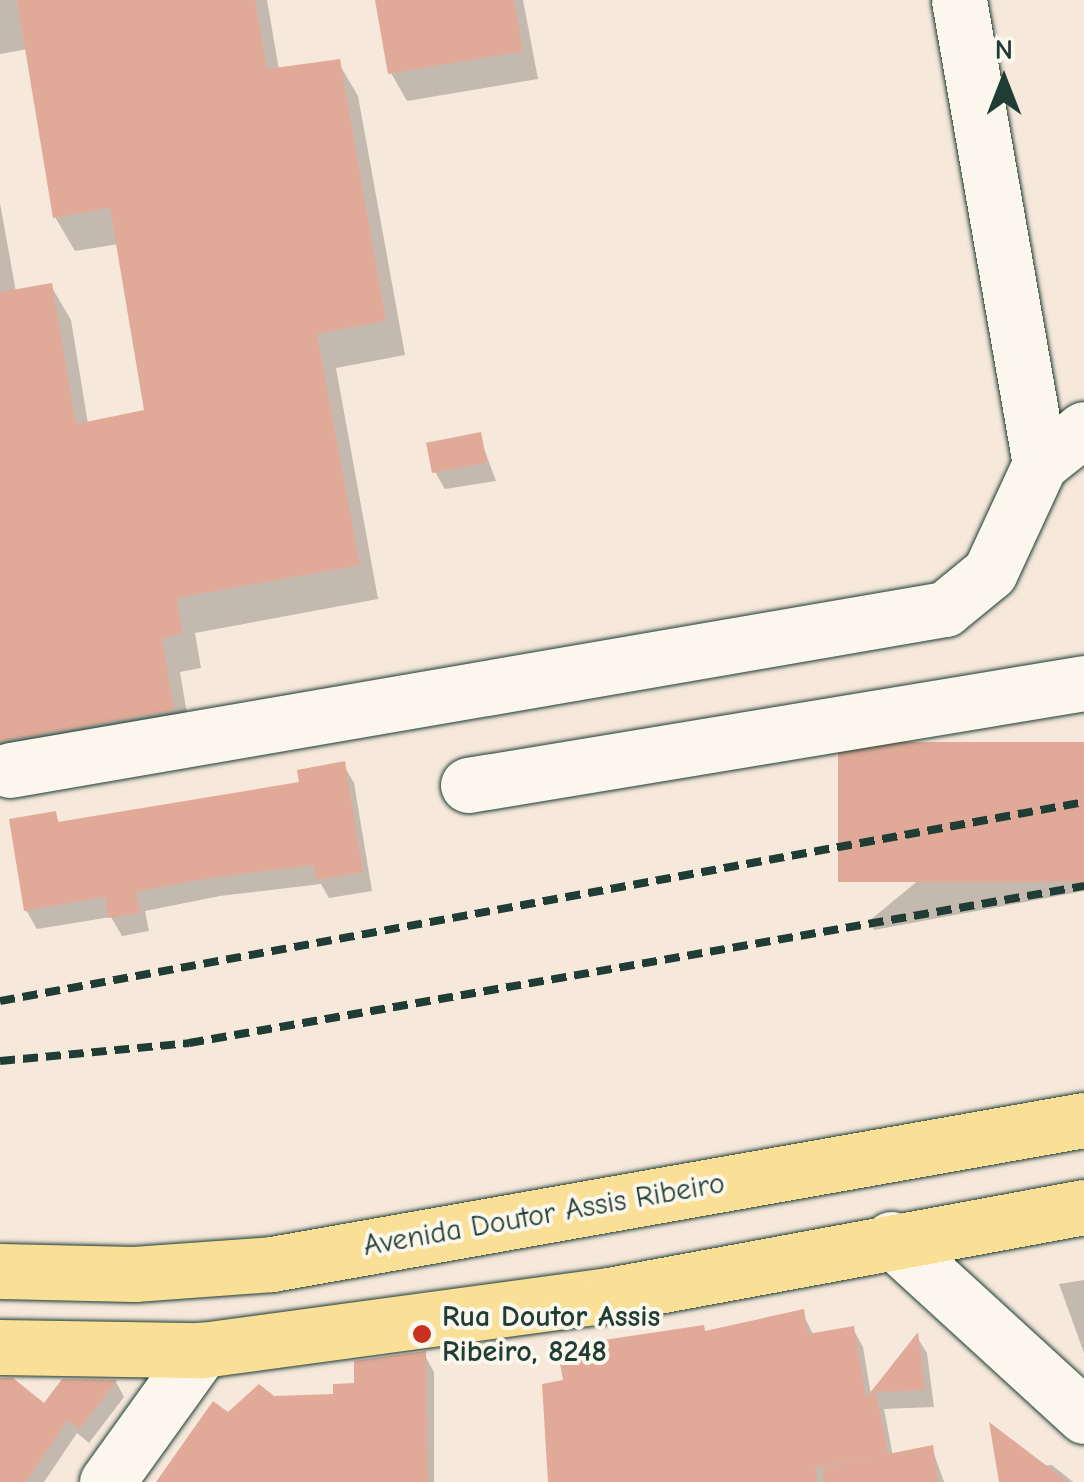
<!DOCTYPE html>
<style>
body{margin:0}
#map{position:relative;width:1084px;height:1482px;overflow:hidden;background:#f6e8db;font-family:"Comic Neue",sans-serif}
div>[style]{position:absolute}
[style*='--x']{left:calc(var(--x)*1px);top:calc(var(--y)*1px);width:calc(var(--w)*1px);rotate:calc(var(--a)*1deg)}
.shadow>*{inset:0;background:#0003}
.building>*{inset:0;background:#e1aa98;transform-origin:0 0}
.roads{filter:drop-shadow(0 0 2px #1f3d34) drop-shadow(0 0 2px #1f3d34)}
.minor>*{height:55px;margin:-27.5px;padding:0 27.5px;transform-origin:27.5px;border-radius:27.5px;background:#fbf7ec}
.major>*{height:55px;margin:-27.5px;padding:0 27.5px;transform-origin:27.5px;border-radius:27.5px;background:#f9e096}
.rail>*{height:8px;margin-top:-4px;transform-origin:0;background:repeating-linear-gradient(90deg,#1f3d34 0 15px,transparent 0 23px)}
.dots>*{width:28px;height:28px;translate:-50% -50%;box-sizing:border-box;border:5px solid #fbf7ec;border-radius:50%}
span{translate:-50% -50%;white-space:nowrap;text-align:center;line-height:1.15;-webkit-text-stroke:8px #fbf7ec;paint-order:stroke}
.street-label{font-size:30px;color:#1f3d34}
.poi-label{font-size:30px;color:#1f3d34;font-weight:700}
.left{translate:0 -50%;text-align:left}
.north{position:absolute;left:954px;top:30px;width:100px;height:100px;-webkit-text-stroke:8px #fbf7ec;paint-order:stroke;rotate:0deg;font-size:28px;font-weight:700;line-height:40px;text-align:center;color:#1f3d34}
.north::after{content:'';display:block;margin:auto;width:35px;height:45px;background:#1f3d34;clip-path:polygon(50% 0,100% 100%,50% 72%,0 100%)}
</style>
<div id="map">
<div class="shadow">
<div style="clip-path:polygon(0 0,267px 0,279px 70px,338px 62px,358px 96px,405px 355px,336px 368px,378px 599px,195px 633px,201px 668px,180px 672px,192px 744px,0 792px,0 203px,16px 292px,51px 286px,71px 320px,88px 424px,147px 412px,119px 244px,75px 251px,55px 217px,28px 49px,0 54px)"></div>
<div style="clip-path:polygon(378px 0,523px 0,538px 79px,407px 101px,391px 73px)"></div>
<div style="clip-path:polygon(479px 435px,496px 481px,445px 489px,434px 470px)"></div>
<div style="clip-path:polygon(1084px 744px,1084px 891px,874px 930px,869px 921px)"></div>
<div style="clip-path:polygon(343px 764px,354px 783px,372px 891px,329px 898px,321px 884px,220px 896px,145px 911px,149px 931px,122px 936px,111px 917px,37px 929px,26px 910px,54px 814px,60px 824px,302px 784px)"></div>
<div style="clip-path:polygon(1084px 1280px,1084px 1353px,1059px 1284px)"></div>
<div style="clip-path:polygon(802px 1312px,814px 1336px,853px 1329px,863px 1347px,871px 1395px,917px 1337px,927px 1353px,934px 1407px,884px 1409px,893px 1456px,932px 1448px,944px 1482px,553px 1482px,566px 1382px,703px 1327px,706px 1333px)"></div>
<div style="clip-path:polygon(424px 1354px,434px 1372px,434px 1482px,157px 1482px,228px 1416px,273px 1399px,335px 1397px)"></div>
<div style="clip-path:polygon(63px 1382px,116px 1382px,124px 1397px,89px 1443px,77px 1433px,44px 1482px,0 1482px,0 1394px,44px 1407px)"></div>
<div style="clip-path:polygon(1052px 1465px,1073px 1482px,1002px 1482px,1043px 1466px)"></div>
</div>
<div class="building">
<div style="clip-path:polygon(17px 0,255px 0,267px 69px,340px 59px,386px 321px,317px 334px,360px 565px,177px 598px,183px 634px,162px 638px,174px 710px,0 741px,0 292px,52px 283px,76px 424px,144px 410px,110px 208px,53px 218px)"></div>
<div style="clip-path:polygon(375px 0,514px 0,523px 51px,388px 74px)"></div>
<div style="left:481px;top:432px;width:31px;height:56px;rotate:79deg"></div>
<div style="left:1084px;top:742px;width:140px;height:246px;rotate:90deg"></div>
<div style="clip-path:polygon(345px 761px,363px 872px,316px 880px,313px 865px,209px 878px,136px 892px,140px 913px,108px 918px,105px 897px,24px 911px,9px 819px,56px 811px,58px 822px,299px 782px,297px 770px)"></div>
<div style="clip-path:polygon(804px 1309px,808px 1334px,854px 1326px,866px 1398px,918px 1332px,925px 1390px,876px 1392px,888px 1454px,933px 1445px,938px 1482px,824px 1482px,823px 1467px,878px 1456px,815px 1467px,818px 1482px,548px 1482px,542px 1384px,563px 1380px,557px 1347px,704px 1325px,705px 1331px)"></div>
<div style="clip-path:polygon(426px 1351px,428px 1482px,156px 1482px,213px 1401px,228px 1412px,259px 1384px,274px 1396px,333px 1394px,333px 1384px,354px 1383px,354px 1361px)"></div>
<div style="clip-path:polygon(0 1378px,13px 1378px,44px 1403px,62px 1379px,117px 1380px,80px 1429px,68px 1420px,26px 1482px,0 1482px)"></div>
<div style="clip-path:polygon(989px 1422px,1068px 1482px,999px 1482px)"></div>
</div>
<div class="roads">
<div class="minor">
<div style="--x:959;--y:0;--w:471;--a:80.1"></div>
<div style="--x:10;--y:770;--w:949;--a:-9.77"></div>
<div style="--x:945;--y:609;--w:58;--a:-39.4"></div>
<div style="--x:990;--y:572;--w:119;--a:-65.2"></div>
<div style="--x:1040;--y:464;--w:56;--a:-38.5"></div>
<div style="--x:468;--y:785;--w:624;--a:-9.4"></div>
<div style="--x:891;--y:1239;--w:262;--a:42.5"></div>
<div style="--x:107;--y:1482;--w:163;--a:-54.3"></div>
</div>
<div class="major">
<div style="--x:0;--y:1271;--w:134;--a:1.3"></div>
<div style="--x:134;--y:1274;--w:138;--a:-4.1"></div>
<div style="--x:272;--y:1264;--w:825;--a:-10.06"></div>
<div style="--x:0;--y:1347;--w:202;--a:0.9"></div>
<div style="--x:202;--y:1350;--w:411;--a:-7.7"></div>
<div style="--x:609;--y:1295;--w:483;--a:-10.5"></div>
</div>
</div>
<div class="rail">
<div style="--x:0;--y:1001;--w:1102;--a:-10.4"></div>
<div style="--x:0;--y:1061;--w:190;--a:-5.4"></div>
<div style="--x:189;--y:1043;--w:909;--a:-9.95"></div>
</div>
<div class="dots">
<div style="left:422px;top:1334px;background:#c8321e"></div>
</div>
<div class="street-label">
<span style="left:544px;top:1215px;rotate:-10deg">Avenida Doutor Assis Ribeiro</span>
</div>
<div class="poi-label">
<span class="left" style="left:442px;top:1334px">Rua Doutor Assis<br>Ribeiro, 8248</span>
</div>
<div class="north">N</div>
</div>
